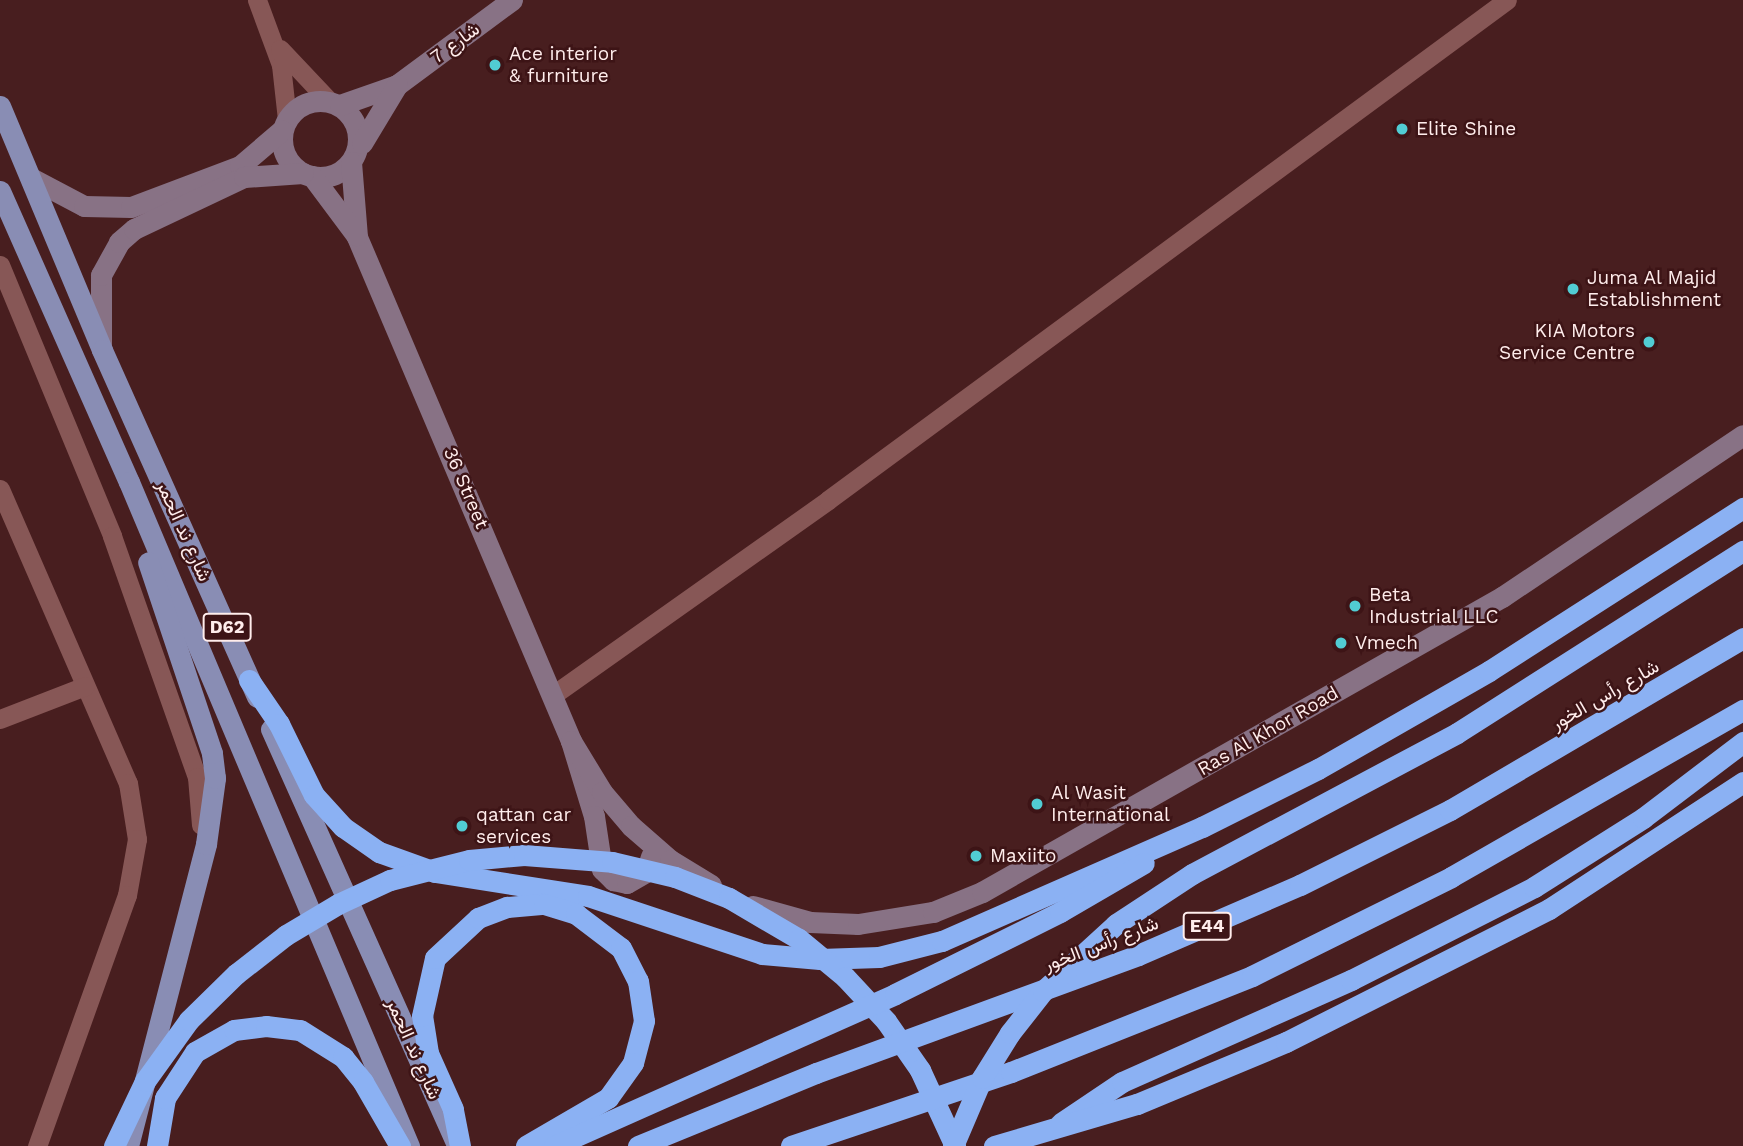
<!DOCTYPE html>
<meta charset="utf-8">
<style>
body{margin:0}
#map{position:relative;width:1743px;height:1146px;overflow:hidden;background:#481e1f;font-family:"Work Sans",Vazirmatn,sans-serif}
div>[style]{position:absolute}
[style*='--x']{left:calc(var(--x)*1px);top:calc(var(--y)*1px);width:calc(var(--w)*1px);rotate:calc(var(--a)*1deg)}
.street>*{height:19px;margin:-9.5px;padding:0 9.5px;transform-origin:9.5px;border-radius:9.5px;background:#875756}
.secondary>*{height:21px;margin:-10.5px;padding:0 10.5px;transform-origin:10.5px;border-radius:10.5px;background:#887285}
.secondary>.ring{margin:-10.5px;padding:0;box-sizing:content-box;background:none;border:21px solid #887285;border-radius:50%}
.primary>*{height:21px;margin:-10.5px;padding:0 10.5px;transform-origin:10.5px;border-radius:10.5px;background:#898db4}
.highway>*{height:21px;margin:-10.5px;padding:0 10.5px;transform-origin:10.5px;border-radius:10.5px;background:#8bb1f3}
.dots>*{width:19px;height:19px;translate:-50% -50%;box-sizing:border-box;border:4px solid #3d1416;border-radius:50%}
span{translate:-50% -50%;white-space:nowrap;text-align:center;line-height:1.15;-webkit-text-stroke:5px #3d1416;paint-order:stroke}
.shield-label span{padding:2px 5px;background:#3d1416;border:2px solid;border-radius:5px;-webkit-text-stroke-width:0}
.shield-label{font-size:18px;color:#ffedec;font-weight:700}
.street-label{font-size:19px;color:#ffedec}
.poi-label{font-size:19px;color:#ffedec}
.left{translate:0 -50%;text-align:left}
.right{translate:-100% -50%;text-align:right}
</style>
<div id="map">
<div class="street">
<div style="--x:257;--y:0;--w:69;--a:69.7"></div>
<div style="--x:281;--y:65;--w:54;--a:83.7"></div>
<div style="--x:280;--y:49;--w:73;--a:46.7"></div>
<div style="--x:0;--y:265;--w:293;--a:67.5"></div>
<div style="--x:112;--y:536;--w:256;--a:70.6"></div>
<div style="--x:197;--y:777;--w:48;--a:85.2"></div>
<div style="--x:0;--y:489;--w:321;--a:66.5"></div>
<div style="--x:128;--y:783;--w:57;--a:80.9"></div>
<div style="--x:137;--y:839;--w:57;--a:100.1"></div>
<div style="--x:127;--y:895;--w:267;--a:109.7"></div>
<div style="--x:553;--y:695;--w:337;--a:-35.3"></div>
<div style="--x:828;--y:500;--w:843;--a:-36.37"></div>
<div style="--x:0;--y:719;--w:91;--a:-21.2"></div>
</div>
<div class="secondary">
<div class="ring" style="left:282px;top:101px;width:55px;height:55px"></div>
<div style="--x:340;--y:105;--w:60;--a:-19.3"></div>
<div style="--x:397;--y:85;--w:143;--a:-36.5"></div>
<div style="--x:362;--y:143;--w:68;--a:-58.9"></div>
<div style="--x:351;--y:162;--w:75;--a:85.4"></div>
<div style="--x:357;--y:237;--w:548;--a:66.99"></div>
<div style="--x:571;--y:741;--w:78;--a:73"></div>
<div style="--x:594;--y:816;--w:54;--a:81.4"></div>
<div style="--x:602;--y:869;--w:16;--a:45"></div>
<div style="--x:613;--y:880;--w:14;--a:12"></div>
<div style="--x:627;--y:883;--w:22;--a:-30"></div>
<div style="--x:646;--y:872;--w:16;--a:-72"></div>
<div style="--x:312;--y:176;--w:74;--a:53.3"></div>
<div style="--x:31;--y:178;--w:60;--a:27.8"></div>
<div style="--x:84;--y:206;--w:47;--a:1.2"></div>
<div style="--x:131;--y:207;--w:116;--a:-20.6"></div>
<div style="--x:240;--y:166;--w:55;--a:-40.6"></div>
<div style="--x:101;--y:344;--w:69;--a:-90"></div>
<div style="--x:101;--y:275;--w:38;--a:-61"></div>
<div style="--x:119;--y:242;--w:20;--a:-41"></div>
<div style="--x:134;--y:229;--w:122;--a:-25.3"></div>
<div style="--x:244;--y:177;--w:59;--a:-3.9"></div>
<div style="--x:571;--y:741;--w:60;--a:58.7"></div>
<div style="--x:602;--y:792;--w:45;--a:49.5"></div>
<div style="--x:631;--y:826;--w:52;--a:41.1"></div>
<div style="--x:670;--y:860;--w:48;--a:31.4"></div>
<div style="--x:753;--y:906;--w:59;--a:15.7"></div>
<div style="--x:810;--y:922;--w:48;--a:2.4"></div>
<div style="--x:858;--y:924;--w:76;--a:-9.1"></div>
<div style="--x:933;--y:912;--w:53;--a:-22.2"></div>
<div style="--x:982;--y:892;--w:598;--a:-29.57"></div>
<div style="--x:1502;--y:597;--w:290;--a:-33.9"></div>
</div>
<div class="primary">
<div style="--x:0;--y:106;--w:264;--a:67.3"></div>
<div style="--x:102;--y:350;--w:380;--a:65.9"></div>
<div style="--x:0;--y:191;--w:318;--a:66.1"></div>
<div style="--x:129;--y:482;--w:721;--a:67.14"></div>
<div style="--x:271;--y:729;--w:451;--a:65.9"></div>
<div style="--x:128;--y:1146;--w:312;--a:-75.5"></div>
<div style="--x:206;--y:844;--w:67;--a:-82.2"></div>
<div style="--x:215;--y:778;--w:25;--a:-97"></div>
<div style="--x:212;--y:753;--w:201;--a:-108.5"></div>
</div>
<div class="highway">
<div style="--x:249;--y:680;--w:53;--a:55.7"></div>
<div style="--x:279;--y:724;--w:79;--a:63.8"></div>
<div style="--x:314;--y:795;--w:43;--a:47.8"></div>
<div style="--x:343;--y:827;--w:44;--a:34.8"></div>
<div style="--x:379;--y:852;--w:59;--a:19.7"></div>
<div style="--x:435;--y:872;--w:155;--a:8.9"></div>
<div style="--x:588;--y:896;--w:183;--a:18.4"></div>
<div style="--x:762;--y:954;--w:58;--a:4.9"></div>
<div style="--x:820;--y:959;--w:59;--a:-1.9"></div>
<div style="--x:879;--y:957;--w:65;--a:-14.3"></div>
<div style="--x:942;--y:941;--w:284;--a:-23.7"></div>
<div style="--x:1202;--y:827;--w:130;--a:-26.6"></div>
<div style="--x:1318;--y:769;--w:197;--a:-29.8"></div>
<div style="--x:1489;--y:671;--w:302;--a:-32.7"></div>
<div style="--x:1061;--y:1123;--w:73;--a:-33.9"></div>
<div style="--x:1122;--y:1082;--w:251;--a:-24"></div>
<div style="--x:1351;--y:980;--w:205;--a:-26.9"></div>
<div style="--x:1534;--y:887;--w:129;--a:-32.3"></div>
<div style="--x:1643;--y:818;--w:126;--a:-37.2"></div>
<div style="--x:114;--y:1146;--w:72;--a:-64.5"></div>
<div style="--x:145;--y:1081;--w:75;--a:-54.2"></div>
<div style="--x:189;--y:1020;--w:66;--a:-44.4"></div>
<div style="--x:236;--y:974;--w:63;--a:-38"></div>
<div style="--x:286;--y:935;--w:61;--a:-30.8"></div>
<div style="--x:338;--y:904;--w:57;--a:-24.8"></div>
<div style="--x:390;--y:880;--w:81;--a:-14.2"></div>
<div style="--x:469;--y:860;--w:55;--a:-5.2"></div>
<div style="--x:524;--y:855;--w:88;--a:4.5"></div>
<div style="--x:612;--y:862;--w:65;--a:13.4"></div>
<div style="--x:675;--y:877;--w:58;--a:21.3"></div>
<div style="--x:729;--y:898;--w:81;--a:30.4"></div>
<div style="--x:799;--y:939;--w:60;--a:39.6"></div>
<div style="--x:845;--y:977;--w:60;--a:47"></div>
<div style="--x:886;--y:1021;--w:60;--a:55.2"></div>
<div style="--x:920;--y:1070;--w:84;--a:65.3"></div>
<div style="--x:157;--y:1146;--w:49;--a:-80.5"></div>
<div style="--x:165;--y:1098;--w:55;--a:-56.9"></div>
<div style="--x:195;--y:1052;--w:45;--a:-29.4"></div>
<div style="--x:234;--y:1030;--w:32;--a:-7"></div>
<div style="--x:266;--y:1026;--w:34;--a:7"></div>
<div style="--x:300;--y:1030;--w:51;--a:32.1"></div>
<div style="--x:343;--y:1057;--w:32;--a:51"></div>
<div style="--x:363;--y:1082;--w:74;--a:60"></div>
<div style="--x:460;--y:1146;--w:38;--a:-101"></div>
<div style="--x:453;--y:1109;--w:61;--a:-114.1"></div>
<div style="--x:428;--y:1053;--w:37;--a:-99"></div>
<div style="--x:422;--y:1016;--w:59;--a:-77.4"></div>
<div style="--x:435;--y:958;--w:59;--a:-42.9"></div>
<div style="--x:478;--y:918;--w:31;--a:-21"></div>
<div style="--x:507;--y:907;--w:37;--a:-5"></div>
<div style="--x:544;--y:904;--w:34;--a:17"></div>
<div style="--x:576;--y:914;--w:56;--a:37.1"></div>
<div style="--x:621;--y:948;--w:37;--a:63"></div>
<div style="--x:638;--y:981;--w:40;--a:81.5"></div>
<div style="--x:644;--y:1021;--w:43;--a:104.7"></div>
<div style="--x:633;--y:1063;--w:43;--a:125.5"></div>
<div style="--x:608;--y:1098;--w:95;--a:149.7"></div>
<div style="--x:554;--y:1146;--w:373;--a:-24"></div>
<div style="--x:895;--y:994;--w:184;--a:-26.4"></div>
<div style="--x:1060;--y:912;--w:97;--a:-30.3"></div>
<div style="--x:638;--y:1146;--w:192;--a:-22.3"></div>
<div style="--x:816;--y:1073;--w:343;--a:-20.1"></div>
<div style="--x:1138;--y:955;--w:176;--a:-23.4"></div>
<div style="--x:1300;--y:885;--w:168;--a:-26.6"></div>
<div style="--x:1450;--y:810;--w:340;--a:-30.4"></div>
<div style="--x:791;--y:1146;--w:232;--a:-18.6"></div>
<div style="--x:1011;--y:1072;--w:259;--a:-21.7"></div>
<div style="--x:1252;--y:976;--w:222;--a:-26.4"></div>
<div style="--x:1451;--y:877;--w:336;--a:-29.8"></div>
<div style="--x:953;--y:1146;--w:74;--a:-66.9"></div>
<div style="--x:982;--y:1078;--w:53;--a:-58.1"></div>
<div style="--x:1010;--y:1033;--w:53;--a:-51.8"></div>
<div style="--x:1043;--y:991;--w:99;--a:-42.5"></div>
<div style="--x:1116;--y:924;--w:91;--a:-33.3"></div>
<div style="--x:1192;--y:874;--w:300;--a:-28"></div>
<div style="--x:1457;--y:733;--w:339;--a:-32.5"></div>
<div style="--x:994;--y:1146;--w:149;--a:-16.4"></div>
<div style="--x:1137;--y:1104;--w:161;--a:-22.6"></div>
<div style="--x:1286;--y:1042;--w:295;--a:-26.8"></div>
<div style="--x:1549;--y:909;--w:232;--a:-33.2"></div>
</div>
<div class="dots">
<div style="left:495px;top:65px;background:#51ccd3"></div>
<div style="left:1402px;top:129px;background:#51ccd3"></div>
<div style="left:1573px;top:289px;background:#51ccd3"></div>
<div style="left:1649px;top:342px;background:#51ccd3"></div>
<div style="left:1355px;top:606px;background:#51ccd3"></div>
<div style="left:1341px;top:643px;background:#51ccd3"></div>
<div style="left:1037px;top:804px;background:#51ccd3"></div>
<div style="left:462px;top:826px;background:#51ccd3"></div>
<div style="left:976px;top:856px;background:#51ccd3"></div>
</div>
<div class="shield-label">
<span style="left:227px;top:627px">D62</span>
<span style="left:1207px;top:926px">E44</span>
</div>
<div class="street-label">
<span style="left:455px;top:43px;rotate:-36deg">شارع 7</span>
<span style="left:466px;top:488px;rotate:67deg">36 Street</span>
<span style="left:184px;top:531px;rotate:66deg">شارع ند الحمر</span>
<span style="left:1605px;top:695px;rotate:-30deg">شارع رأس الخور</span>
<span style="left:1268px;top:731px;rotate:-30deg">Ras Al Khor Road</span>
<span style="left:1101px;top:944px;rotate:-21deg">شارع رأس الخور</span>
<span style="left:414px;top:1049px;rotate:66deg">شارع ند الحمر</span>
</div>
<div class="poi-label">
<span class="left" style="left:509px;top:65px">Ace interior<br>&amp; furniture</span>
<span class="left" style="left:1416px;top:129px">Elite Shine</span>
<span class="left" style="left:1587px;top:289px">Juma Al Majid<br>Establishment</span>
<span class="right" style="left:1635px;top:342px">KIA Motors<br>Service Centre</span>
<span class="left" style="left:1369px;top:606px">Beta<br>Industrial LLC</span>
<span class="left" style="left:1355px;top:643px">Vmech</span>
<span class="left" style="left:1051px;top:804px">Al Wasit<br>International</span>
<span class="left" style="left:476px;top:826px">qattan car<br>services</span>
<span class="left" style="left:990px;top:856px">Maxiito</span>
</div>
</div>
